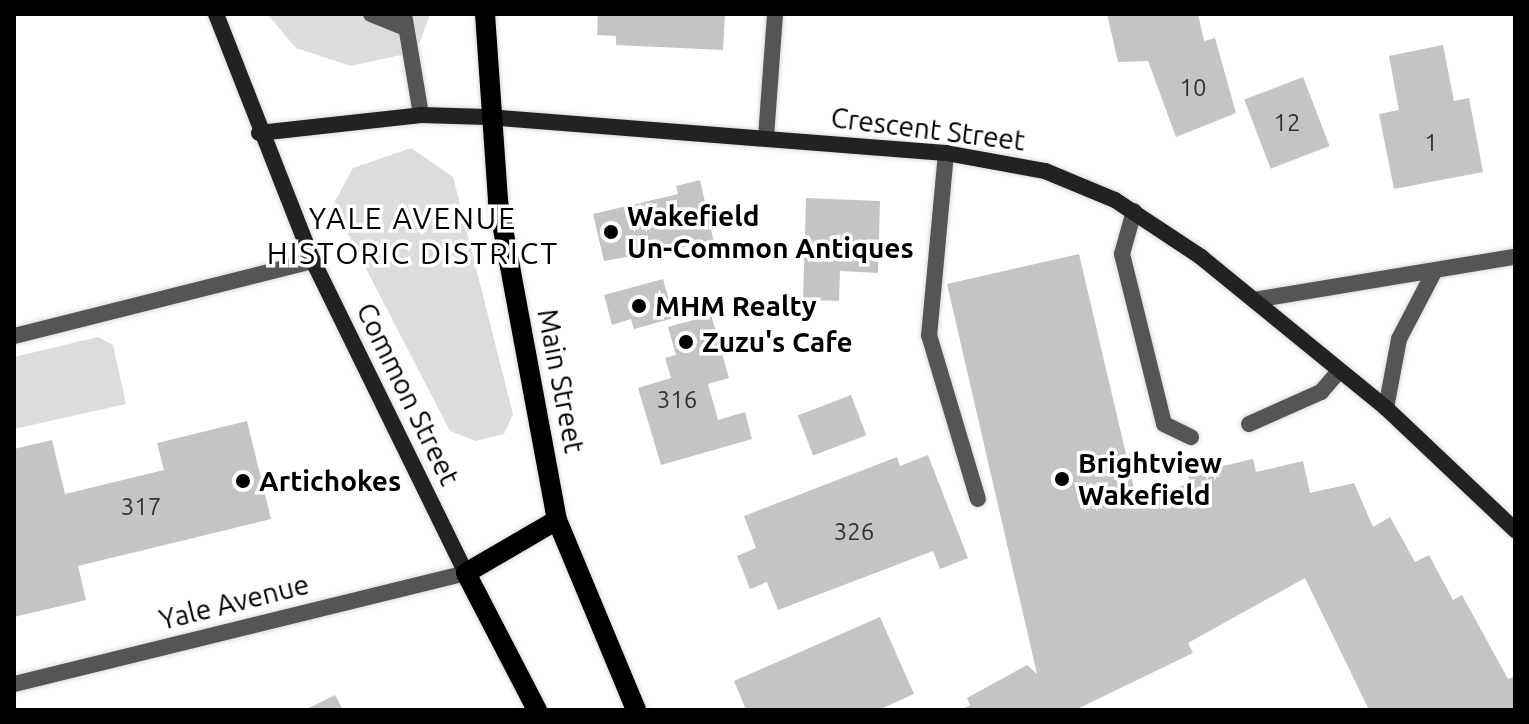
<!DOCTYPE html>
<style>
body{margin:0}
#map{position:relative;width:1529px;height:724px;overflow:hidden;background:#fff;font-family:Ubuntu,sans-serif}
div>[style]{position:absolute}
[style*='--x']{left:calc(var(--x)*1px);top:calc(var(--y)*1px);width:calc(var(--w)*1px);rotate:calc(var(--a)*1deg)}
.green>*{inset:0;background:#dcdcdc}
.building>*{inset:0;background:#c4c4c4;transform-origin:0 0}
.roads{filter:drop-shadow(0 0 2px #dbdbdb) drop-shadow(0 0 2px #dbdbdb)}
.lane>*{height:16px;margin:-8px;padding:0 8px;transform-origin:8px;border-radius:8px;background:#555}
.street>*{height:16px;margin:-8px;padding:0 8px;transform-origin:8px;border-radius:8px;background:#555}
.secondary>*{height:16px;margin:-8px;padding:0 8px;transform-origin:8px;border-radius:8px;background:#222}
.primary>*{height:20px;margin:-10px;padding:0 10px;transform-origin:10px;border-radius:10px;background:#000}
.dots>*{width:22px;height:22px;translate:-50% -50%;box-sizing:border-box;border:4px solid #fff;border-radius:50%}
span{translate:-50% -50%;white-space:nowrap;text-align:center;line-height:1.15;-webkit-text-stroke:7px #fff;paint-order:stroke}
.number-label{font-size:24px;color:#313131}
.number-label span{-webkit-text-stroke-width:0}
.street-label{font-size:28px;color:#000}
.poi-label{font-size:28px;color:#000;font-weight:700}
.left{translate:0 -50%;text-align:left}
.neighbourhood-label{font-size:30px;color:#000;letter-spacing:2px}
.frame{position:absolute;inset:0;border:16px solid #000;pointer-events:none}
</style>
<div id="map">
<div class="green">
<div style="clip-path:polygon(267px 14px,430px 14px,420px 42px,405px 54px,351px 66px,296px 48px)"></div>
<div style="clip-path:polygon(411px 148px,453px 177px,513px 414px,504px 434px,476px 441px,450px 431px,333px 205px,353px 168px)"></div>
<div style="clip-path:polygon(98px 337px,113px 345px,126px 404px,14px 429px,14px 357px)"></div>
</div>
<div class="building">
<div style="clip-path:polygon(598px 14px,725px 14px,723px 50px,616px 45px,616px 36px,597px 35px)"></div>
<div style="clip-path:polygon(1107px 14px,1198px 14px,1204px 41px,1215px 38px,1236px 113px,1176px 137px,1148px 61px,1118px 62px)"></div>
<div style="clip-path:polygon(1443px 45px,1454px 101px,1469px 98px,1483px 172px,1394px 189px,1379px 114px,1399px 110px,1389px 56px)"></div>
<div style="left:1303px;top:77px;width:74px;height:63px;rotate:69deg"></div>
<div style="clip-path:polygon(700px 180px,714px 242px,604px 261px,593px 214px,678px 194px,676px 186px)"></div>
<div style="clip-path:polygon(806px 198px,880px 201px,878px 273px,840px 271px,839px 301px,803px 300px)"></div>
<div style="clip-path:polygon(1079px 254px,1137px 501px,1190px 483px,1188px 474px,1253px 459px,1256px 472px,1303px 461px,1310px 493px,1354px 483px,1373px 527px,1390px 517px,1415px 562px,1429px 555px,1453px 600px,1462px 595px,1508px 679px,1515px 676px,1515px 710px,1369px 710px,1305px 578px,1188px 643px,1193px 653px,1075px 710px,962px 710px,970px 705px,967px 698px,1027px 665px,1037px 674px,947px 284px)"></div>
<div style="clip-path:polygon(663px 279px,674px 318px,634px 329px,631px 319px,612px 325px,604px 295px)"></div>
<div style="clip-path:polygon(711px 315px,729px 378px,708px 384px,718px 420px,745px 412px,752px 439px,661px 465px,638px 388px,671px 378px,665px 358px,676px 355px,668px 327px)"></div>
<div style="left:851px;top:395px;width:43px;height:57px;rotate:69deg"></div>
<div style="clip-path:polygon(247px 421px,271px 519px,78px 566px,86px 600px,14px 617px,14px 449px,52px 440px,65px 494px,164px 470px,157px 443px)"></div>
<div style="clip-path:polygon(928px 455px,968px 558px,940px 569px,933px 551px,778px 610px,767px 582px,750px 589px,737px 556px,756px 548px,744px 516px,897px 457px,900px 466px)"></div>
<div style="clip-path:polygon(880px 617px,914px 694px,878px 710px,746px 710px,734px 681px)"></div>
<div style="clip-path:polygon(335px 695px,343px 710px,305px 710px)"></div>
</div>
<div class="roads">
<div class="lane">
<div style="--x:371;--y:14;--w:38;--a:22"></div>
<div style="--x:404;--y:14;--w:102;--a:80.4"></div>
<div style="--x:766;--y:137;--w:123;--a:-85.8"></div>
<div style="--x:946;--y:153;--w:183;--a:95.3"></div>
<div style="--x:929;--y:335;--w:171;--a:73.4"></div>
<div style="--x:1134;--y:211;--w:45;--a:105.6"></div>
<div style="--x:1122;--y:254;--w:175;--a:76.1"></div>
<div style="--x:1164;--y:424;--w:30;--a:26"></div>
<div style="--x:14;--y:336;--w:308;--a:-14.1"></div>
<div style="--x:1249;--y:424;--w:79;--a:-24"></div>
<div style="--x:1321;--y:392;--w:28;--a:-49"></div>
</div>
<div class="street">
<div style="--x:1254;--y:300;--w:265;--a:-9.4"></div>
<div style="--x:1386;--y:408;--w:70;--a:-79.3"></div>
<div style="--x:1399;--y:339;--w:73;--a:-62.4"></div>
<div style="--x:14;--y:684;--w:465;--a:-13.8"></div>
</div>
<div class="secondary">
<div style="--x:216;--y:14;--w:265;--a:68.6"></div>
<div style="--x:313;--y:261;--w:347;--a:63.9"></div>
<div style="--x:259;--y:133;--w:163;--a:-6.3"></div>
<div style="--x:421;--y:115;--w:66;--a:1.7"></div>
<div style="--x:487;--y:117;--w:460;--a:4.5"></div>
<div style="--x:946;--y:153;--w:101;--a:10.3"></div>
<div style="--x:1045;--y:171;--w:76;--a:22.5"></div>
<div style="--x:1115;--y:200;--w:103;--a:33.5"></div>
<div style="--x:1201;--y:257;--w:239;--a:39.2"></div>
<div style="--x:1386;--y:408;--w:178;--a:43.4"></div>
</div>
<div class="primary">
<div style="--x:485;--y:14;--w:188;--a:86"></div>
<div style="--x:498;--y:202;--w:323;--a:79.5"></div>
<div style="--x:557;--y:520;--w:206;--a:67.4"></div>
<div style="--x:537;--y:710;--w:154;--a:-117.4"></div>
<div style="--x:466;--y:573;--w:105;--a:-30.2"></div>
</div>
</div>
<div class="dots">
<div style="left:611px;top:232px;background:#000"></div>
<div style="left:639px;top:306px;background:#000"></div>
<div style="left:686px;top:342px;background:#000"></div>
<div style="left:1062px;top:479px;background:#000"></div>
<div style="left:243px;top:481px;background:#000"></div>
</div>
<div class="number-label">
<span style="left:1193px;top:88px">10</span>
<span style="left:1287px;top:123px">12</span>
<span style="left:1431px;top:143px">1</span>
<span style="left:677px;top:400px">316</span>
<span style="left:141px;top:507px">317</span>
<span style="left:854px;top:532px">326</span>
</div>
<div class="street-label">
<span style="left:928px;top:129px;rotate:7deg">Crescent Street</span>
<span style="left:561px;top:381px;rotate:79deg">Main Street</span>
<span style="left:408px;top:394px;rotate:64deg">Common Street</span>
<span style="left:234px;top:602px;rotate:-14deg">Yale Avenue</span>
</div>
<div class="poi-label">
<span class="left" style="left:627px;top:232px">Wakefield<br>Un-Common Antiques</span>
<span class="left" style="left:655px;top:306px">MHM Realty</span>
<span class="left" style="left:702px;top:342px">Zuzu's Cafe</span>
<span class="left" style="left:1078px;top:479px">Brightview<br>Wakefield</span>
<span class="left" style="left:259px;top:481px">Artichokes</span>
</div>
<div class="neighbourhood-label">
<span style="left:413px;top:235px">YALE AVENUE<br>HISTORIC DISTRICT</span>
</div>
<div class="frame"></div>
</div>
